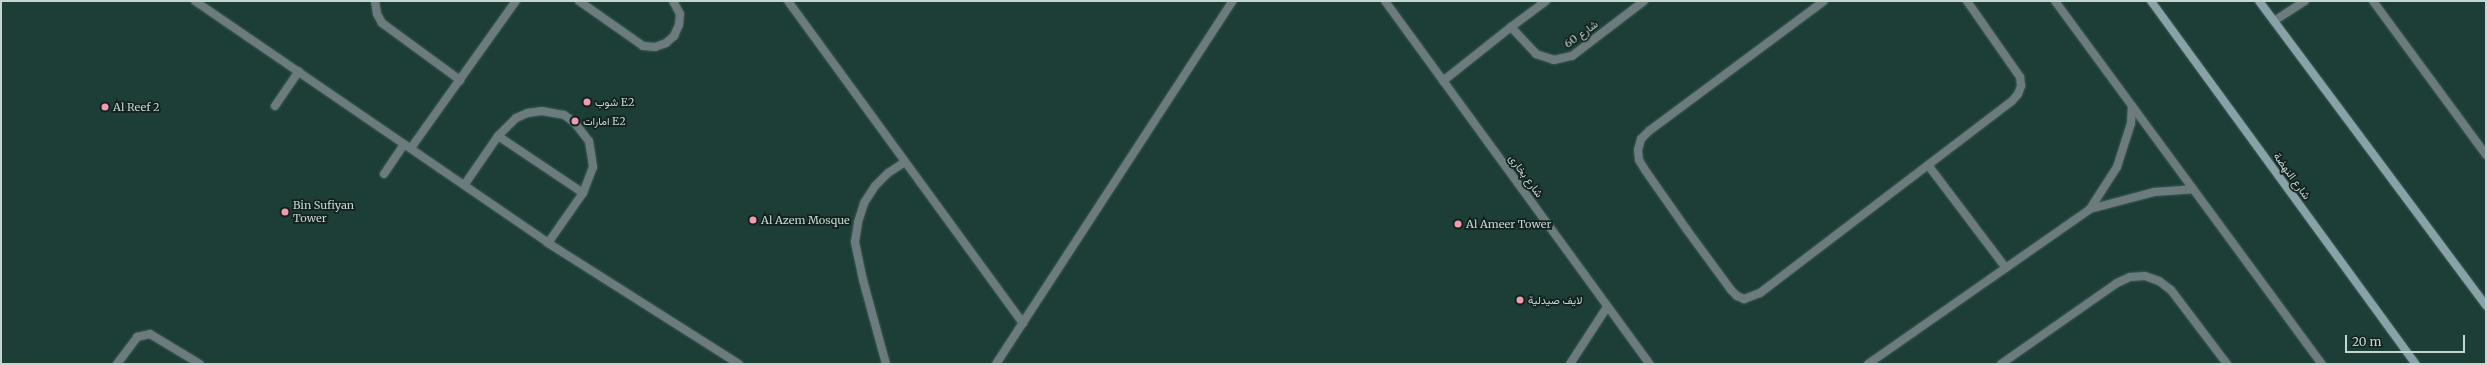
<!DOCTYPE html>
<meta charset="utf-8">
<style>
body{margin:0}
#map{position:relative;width:2487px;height:365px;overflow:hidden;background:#1c3e36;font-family:Merriweather,Vazirmatn,serif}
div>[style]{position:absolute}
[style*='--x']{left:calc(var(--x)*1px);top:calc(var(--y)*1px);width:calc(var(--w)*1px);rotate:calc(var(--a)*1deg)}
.roads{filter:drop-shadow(0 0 1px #3d5c55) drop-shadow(0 0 1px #3d5c55)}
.lane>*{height:8px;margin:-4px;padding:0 4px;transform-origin:4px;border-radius:4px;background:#6c7b7e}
.street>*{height:8px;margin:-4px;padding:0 4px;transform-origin:4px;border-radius:4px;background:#6c7b7e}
.secondary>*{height:8px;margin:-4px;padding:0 4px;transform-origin:4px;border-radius:4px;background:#89a2a7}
.dots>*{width:11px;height:11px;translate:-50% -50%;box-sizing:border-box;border:2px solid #13211e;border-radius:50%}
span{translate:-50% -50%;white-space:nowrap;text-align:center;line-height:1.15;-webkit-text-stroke:3.5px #13211e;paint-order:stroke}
.street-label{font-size:11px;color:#c3d6d0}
.poi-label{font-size:11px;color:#c3d6d0}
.left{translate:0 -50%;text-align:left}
.frame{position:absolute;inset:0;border:2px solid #c3d6d0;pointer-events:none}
.scale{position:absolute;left:2345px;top:335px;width:120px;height:18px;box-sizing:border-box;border:2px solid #c3d6d0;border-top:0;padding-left:5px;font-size:12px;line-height:14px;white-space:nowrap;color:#c3d6d0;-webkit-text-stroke:3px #13211e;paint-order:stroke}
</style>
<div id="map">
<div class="roads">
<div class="lane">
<div style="--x:375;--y:1;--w:13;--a:81"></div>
<div style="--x:377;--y:14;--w:10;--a:61"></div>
<div style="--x:382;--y:23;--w:97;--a:36.2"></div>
<div style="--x:579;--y:1;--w:78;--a:35.1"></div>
<div style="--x:643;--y:46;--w:12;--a:5"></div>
<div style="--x:655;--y:47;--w:12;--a:-20"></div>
<div style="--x:666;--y:43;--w:11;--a:-41"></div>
<div style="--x:674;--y:36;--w:12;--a:-66"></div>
<div style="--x:679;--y:25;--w:11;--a:-85"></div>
<div style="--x:680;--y:14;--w:15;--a:-118"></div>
<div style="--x:1546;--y:1;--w:44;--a:143.4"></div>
<div style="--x:1511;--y:27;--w:37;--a:47"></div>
<div style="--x:1536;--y:54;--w:19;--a:18"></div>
<div style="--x:1554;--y:60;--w:18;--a:-13"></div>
<div style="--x:1572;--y:56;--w:91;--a:-37.4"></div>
<div style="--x:1824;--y:1;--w:218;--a:143.4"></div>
<div style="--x:1649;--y:131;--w:11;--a:135"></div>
<div style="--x:1641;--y:139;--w:11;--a:105"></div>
<div style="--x:1638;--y:150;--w:10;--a:84"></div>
<div style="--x:1639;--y:160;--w:12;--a:59"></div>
<div style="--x:1645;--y:170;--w:73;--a:55"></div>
<div style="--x:1687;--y:230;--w:74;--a:53.7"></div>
<div style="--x:1731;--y:290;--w:8;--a:45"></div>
<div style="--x:1737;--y:296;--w:8;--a:23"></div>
<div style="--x:1744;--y:299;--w:17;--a:-21"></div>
<div style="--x:1760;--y:293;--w:317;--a:-37.3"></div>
<div style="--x:2012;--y:101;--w:9;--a:-49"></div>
<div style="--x:2018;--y:94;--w:9;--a:-69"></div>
<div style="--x:2021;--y:86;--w:9;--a:-96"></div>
<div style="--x:2020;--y:77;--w:93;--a:-124.9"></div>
<div style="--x:1443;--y:81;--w:87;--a:-38.5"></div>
<div style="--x:275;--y:106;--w:42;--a:-55.6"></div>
<div style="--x:498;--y:136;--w:102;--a:33.8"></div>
<div style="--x:411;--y:148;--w:181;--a:-54.5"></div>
<div style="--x:1928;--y:165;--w:129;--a:52.9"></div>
<div style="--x:384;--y:174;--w:36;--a:-56"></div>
<div style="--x:465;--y:184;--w:58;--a:-55.5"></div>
<div style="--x:498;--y:136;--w:25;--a:-45"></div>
<div style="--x:516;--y:118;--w:13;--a:-23"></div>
<div style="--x:528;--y:113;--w:14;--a:-8"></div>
<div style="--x:542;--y:111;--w:22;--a:10"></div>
<div style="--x:564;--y:115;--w:12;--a:35"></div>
<div style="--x:574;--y:122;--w:24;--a:52"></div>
<div style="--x:589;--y:141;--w:26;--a:81"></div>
<div style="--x:593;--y:167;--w:28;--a:111"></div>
<div style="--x:583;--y:193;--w:61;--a:125"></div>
<div style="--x:2090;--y:209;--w:66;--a:-14.9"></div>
<div style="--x:2154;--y:192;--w:39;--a:-4"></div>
<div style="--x:117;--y:364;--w:34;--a:-53"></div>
<div style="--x:137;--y:337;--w:13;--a:-13"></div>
<div style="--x:150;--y:334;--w:58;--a:31"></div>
<div style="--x:886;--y:364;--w:87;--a:-105.3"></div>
<div style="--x:863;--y:280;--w:39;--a:-102"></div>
<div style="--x:855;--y:242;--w:20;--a:-81"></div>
<div style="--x:858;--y:222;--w:20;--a:-72"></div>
<div style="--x:864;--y:203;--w:20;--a:-57"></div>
<div style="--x:875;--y:186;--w:18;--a:-45"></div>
<div style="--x:888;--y:173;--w:20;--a:-33"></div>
<div style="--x:1868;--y:364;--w:271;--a:-34.9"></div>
<div style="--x:2090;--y:209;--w:50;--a:-57.3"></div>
<div style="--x:2117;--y:167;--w:46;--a:-72.3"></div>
<div style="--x:2131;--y:123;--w:17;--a:-87"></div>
<div style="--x:2001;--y:364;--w:141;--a:-34.9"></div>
<div style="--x:2117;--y:283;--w:14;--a:-25"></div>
<div style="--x:2130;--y:277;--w:15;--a:-4"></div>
<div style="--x:2145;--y:276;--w:15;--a:20"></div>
<div style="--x:2159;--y:281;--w:15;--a:37"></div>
<div style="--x:2171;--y:290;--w:93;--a:52.9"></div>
</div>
<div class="street">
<div style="--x:195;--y:1;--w:428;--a:34.4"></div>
<div style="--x:548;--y:243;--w:226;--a:32.4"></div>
<div style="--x:788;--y:1;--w:399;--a:53.9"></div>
<div style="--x:1385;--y:1;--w:449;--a:53.9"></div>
<div style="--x:2055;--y:1;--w:451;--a:53.7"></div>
<div style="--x:2373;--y:1;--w:191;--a:53.7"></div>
<div style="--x:2274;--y:21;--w:37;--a:-33"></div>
<div style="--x:996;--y:364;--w:434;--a:-56.9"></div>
<div style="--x:1570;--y:364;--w:68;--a:-57"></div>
</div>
<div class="secondary">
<div style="--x:2151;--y:1;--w:449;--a:53.9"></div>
<div style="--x:2259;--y:1;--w:380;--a:53.3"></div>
</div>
</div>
<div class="dots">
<div style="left:587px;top:102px;background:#f29aae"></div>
<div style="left:105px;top:107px;background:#f29aae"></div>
<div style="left:575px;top:121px;background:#f29aae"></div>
<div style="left:285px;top:212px;background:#f29aae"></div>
<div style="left:753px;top:220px;background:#f29aae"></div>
<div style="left:1458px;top:224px;background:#f29aae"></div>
<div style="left:1520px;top:300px;background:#f29aae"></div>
</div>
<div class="street-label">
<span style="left:1581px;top:34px;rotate:-36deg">شارع 60</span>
<span style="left:1526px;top:176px;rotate:54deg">شارع بخارى</span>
<span style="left:2292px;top:176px;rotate:54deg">شارع النهضة</span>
</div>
<div class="poi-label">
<span class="left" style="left:595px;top:102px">شوب E2</span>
<span class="left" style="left:113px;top:107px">Al Reef 2</span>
<span class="left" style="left:583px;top:121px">امارات E2</span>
<span class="left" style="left:293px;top:212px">Bin Sufiyan<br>Tower</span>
<span class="left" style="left:761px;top:220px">Al Azem Mosque</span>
<span class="left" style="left:1466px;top:224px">Al Ameer Tower</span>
<span class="left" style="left:1528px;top:300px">لايف صيدلية</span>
</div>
<div class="frame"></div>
<div class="scale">20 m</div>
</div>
